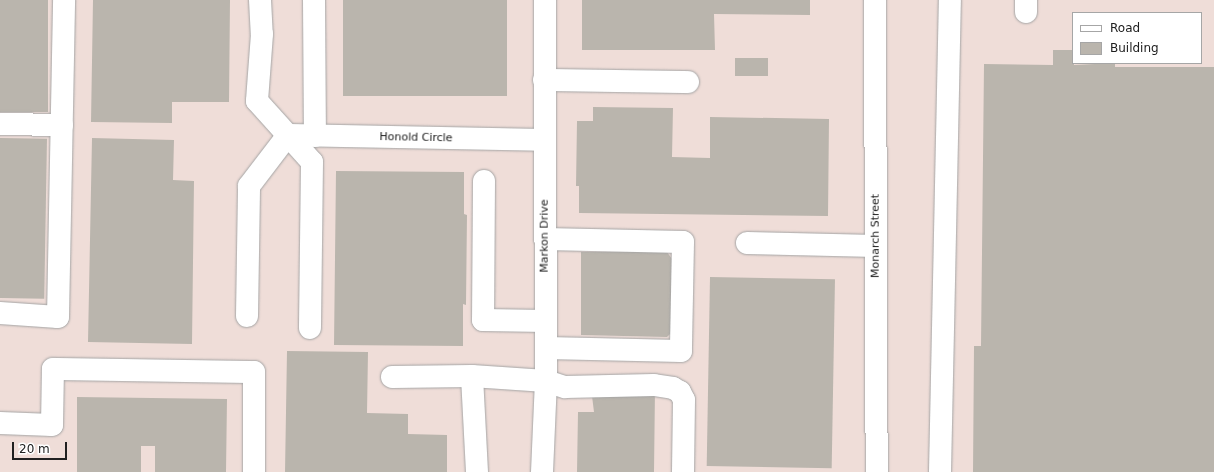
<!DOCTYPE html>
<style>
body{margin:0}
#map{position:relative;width:1214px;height:472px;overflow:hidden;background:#f0efe7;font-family:"DejaVu Sans",sans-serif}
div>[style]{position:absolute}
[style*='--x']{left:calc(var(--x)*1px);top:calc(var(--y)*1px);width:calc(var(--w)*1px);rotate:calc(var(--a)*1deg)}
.commercial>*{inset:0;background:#efddd8}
.building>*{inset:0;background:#bab5ad;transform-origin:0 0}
.roads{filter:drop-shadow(0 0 1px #a4a4a4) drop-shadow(0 0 1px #a4a4a4)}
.minor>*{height:22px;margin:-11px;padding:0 11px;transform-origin:11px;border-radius:11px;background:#fff}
span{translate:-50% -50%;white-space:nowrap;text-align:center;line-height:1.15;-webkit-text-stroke:3px #fff;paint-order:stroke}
.street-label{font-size:11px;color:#202020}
.legend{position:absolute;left:1072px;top:12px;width:130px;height:52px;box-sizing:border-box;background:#fff;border:1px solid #a6a6a6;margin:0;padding:5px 7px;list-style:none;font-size:12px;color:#202020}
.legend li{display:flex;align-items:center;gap:8px;height:20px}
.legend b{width:20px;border:1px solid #a6a6a6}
.scale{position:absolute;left:12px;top:442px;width:55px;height:18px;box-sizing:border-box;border:2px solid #202020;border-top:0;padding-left:5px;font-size:12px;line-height:14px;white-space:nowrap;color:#202020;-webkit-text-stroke:3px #fff;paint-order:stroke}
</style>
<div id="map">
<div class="commercial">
<div style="clip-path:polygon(evenodd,0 0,1214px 0,1214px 472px,0 472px,0 0,1073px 13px,1201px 13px,1201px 63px,1073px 63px,1073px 13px)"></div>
</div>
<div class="building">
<div style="left:0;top:0;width:48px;height:112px"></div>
<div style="clip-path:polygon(93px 0,230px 0,229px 102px,172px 102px,172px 123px,91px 122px)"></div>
<div style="left:343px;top:0;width:164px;height:96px"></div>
<div style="clip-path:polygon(582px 0,810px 0,810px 15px,714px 14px,715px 50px,582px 50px)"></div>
<div style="clip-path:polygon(1053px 50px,1073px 50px,1074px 65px,1115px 63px,1115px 67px,1214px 67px,1214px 472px,973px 472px,974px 346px,981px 346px,984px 64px,1053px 65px)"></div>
<div style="left:735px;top:58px;width:33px;height:18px"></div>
<div style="clip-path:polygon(593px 107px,673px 108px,672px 157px,710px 158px,710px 117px,829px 119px,828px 216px,579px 213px,579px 186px,576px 186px,577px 121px,593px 121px)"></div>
<div style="left:0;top:138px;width:47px;height:160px;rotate:1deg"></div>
<div style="clip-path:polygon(92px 138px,174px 140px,173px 180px,194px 181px,192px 344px,88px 342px)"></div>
<div style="clip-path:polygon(336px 171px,464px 172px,464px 214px,467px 215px,466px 305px,463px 304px,463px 346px,334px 345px)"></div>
<div style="clip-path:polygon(581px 252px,667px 252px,672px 259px,671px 333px,667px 337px,581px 335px)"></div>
<div style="left:710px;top:277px;width:125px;height:189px;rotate:1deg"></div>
<div style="clip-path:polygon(287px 351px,368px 352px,367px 413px,408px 414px,408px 434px,447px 435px,447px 472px,285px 472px)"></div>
<div style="clip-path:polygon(591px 388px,655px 389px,654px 472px,577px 472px,578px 412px,594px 412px)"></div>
<div style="clip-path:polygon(77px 397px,227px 399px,226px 472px,155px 472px,155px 446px,141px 446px,141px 472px,77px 472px)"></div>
</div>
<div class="roads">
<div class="minor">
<div style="--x:260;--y:0;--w:34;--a:87"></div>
<div style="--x:262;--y:34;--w:67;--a:94.3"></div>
<div style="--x:257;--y:101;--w:82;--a:48"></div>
<div style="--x:312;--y:162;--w:166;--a:90.7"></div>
<div style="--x:314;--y:0;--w:136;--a:89.6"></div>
<div style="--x:875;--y:0;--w:472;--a:89.8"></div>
<div style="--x:1026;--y:0;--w:12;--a:90"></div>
<div style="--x:544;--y:80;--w:144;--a:0.8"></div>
<div style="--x:0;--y:124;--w:62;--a:0.9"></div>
<div style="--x:288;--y:135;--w:256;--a:1.1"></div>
<div style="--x:484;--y:181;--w:139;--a:90.4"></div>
<div style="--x:483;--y:320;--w:63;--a:0.9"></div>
<div style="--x:545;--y:239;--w:138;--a:1.2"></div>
<div style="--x:683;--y:242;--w:109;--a:91.1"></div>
<div style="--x:681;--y:351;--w:135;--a:-178.7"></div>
<div style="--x:747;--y:243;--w:129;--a:1.3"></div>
<div style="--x:0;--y:313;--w:58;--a:3.9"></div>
<div style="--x:58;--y:317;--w:317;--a:-88.9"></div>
<div style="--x:247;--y:316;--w:130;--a:-89.1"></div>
<div style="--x:249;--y:186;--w:64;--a:-52.6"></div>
<div style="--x:392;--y:377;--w:80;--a:-0.7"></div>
<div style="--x:0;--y:423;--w:52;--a:2.2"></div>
<div style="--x:52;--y:425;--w:56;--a:-89"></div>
<div style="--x:53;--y:369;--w:201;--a:0.9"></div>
<div style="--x:254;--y:372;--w:100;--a:90"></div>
<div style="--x:477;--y:472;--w:96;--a:-93"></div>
<div style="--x:472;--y:376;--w:74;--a:3.9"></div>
<div style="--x:546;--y:381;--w:20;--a:18"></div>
<div style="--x:565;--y:387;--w:89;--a:-1.3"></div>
<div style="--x:654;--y:385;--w:19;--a:9"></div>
<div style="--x:673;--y:388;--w:8;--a:30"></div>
<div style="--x:680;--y:392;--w:9;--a:63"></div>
<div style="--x:684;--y:400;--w:72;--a:90.8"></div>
<div style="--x:542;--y:472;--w:91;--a:-87.5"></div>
<div style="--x:546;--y:381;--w:381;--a:-90.2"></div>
<div style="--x:940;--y:472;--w:472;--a:-88.8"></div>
</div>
</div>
<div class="street-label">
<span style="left:416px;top:138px;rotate:1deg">Honold Circle</span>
<span style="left:545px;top:236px;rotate:-90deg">Markon Drive</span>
<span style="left:876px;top:236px;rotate:-90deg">Monarch Street</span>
</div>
<ul class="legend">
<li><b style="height:5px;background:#fff"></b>Road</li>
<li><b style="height:11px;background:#bab5ad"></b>Building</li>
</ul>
<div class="scale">20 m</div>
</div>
